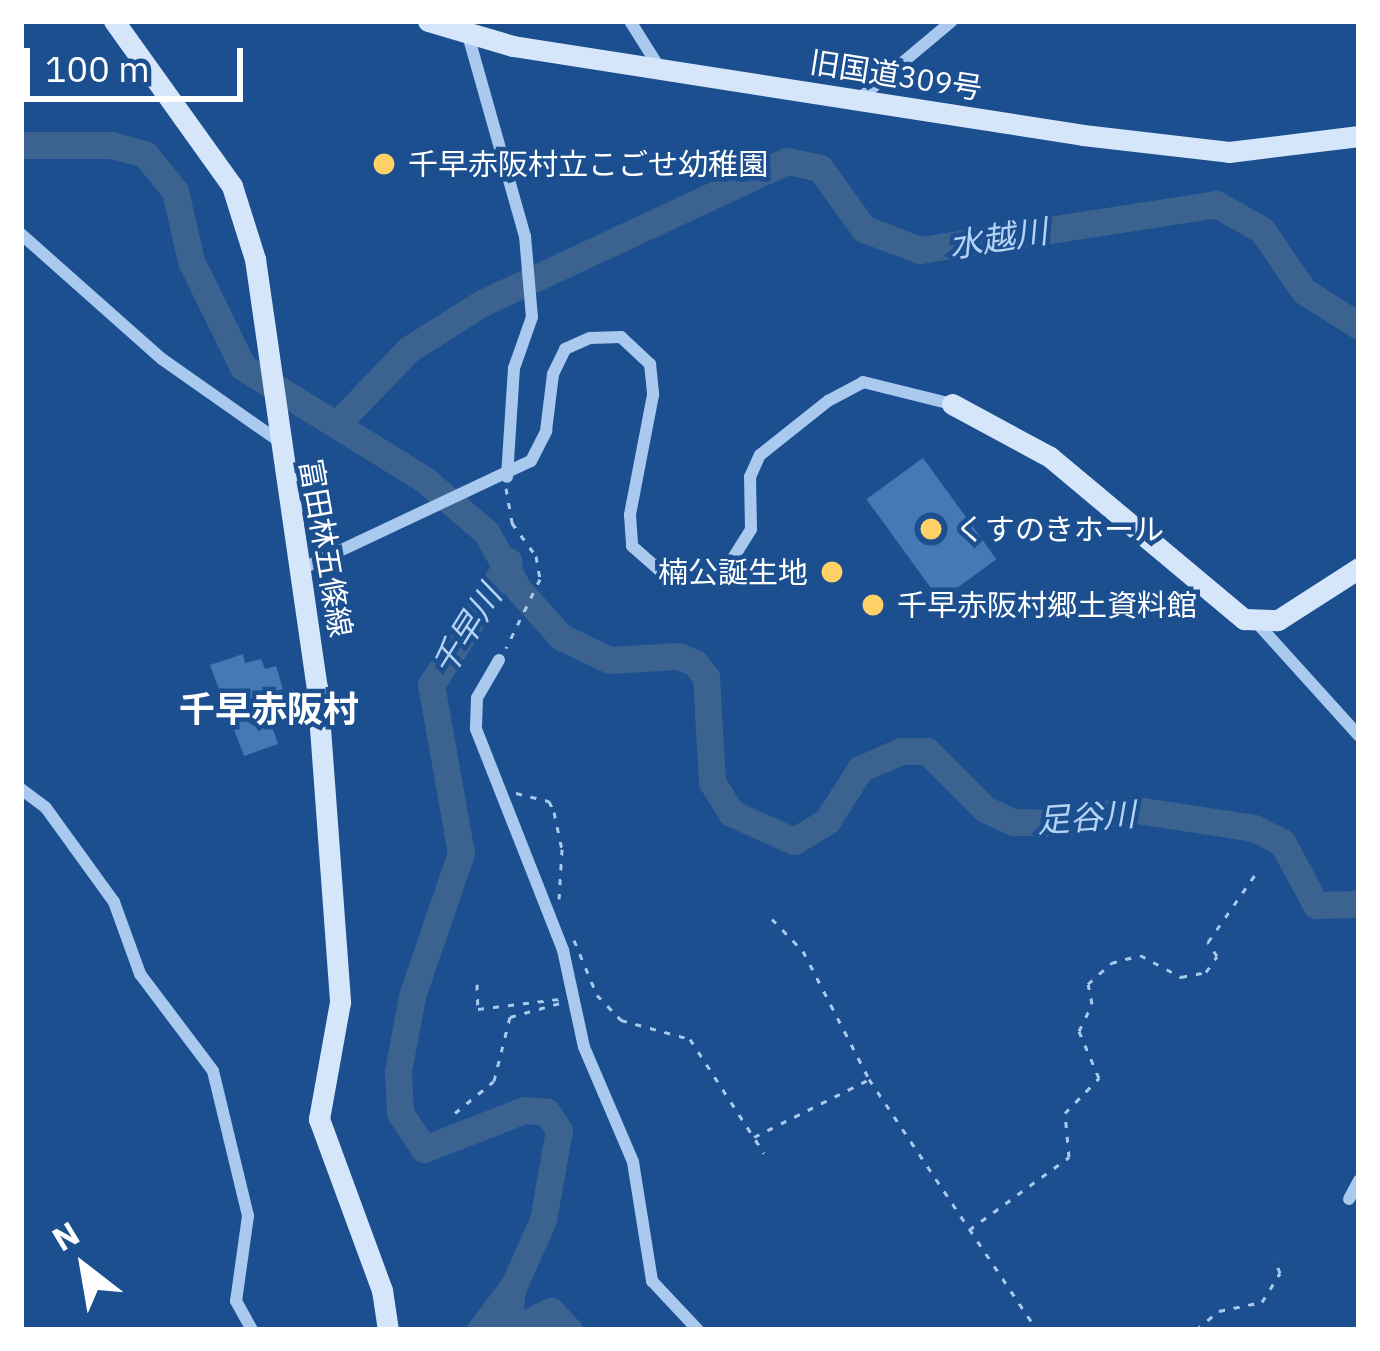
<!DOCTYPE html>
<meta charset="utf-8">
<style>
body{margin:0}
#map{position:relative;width:1380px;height:1351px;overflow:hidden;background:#1b4f8f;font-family:"IBM Plex Sans","Noto Sans JP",sans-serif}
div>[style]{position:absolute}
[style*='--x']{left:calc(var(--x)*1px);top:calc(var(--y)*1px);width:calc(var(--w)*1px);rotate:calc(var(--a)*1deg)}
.river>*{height:27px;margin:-13.5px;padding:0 13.5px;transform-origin:13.5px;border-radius:13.5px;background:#3c6290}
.building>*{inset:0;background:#4478b7;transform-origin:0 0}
.path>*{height:3px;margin-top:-1.5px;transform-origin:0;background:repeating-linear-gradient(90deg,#a9c9ee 0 6px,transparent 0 15px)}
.street>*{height:12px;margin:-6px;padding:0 6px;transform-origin:6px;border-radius:6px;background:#a9c9ee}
.secondary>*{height:21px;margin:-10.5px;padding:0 10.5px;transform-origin:10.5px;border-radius:10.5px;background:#d6e6fa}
.dots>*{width:33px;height:33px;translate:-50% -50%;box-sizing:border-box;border:6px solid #1b4f8f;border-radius:50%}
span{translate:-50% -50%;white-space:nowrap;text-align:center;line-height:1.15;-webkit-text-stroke:9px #1b4f8f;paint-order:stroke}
.street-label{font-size:30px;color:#fff}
.poi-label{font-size:30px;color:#fff}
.left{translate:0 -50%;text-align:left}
.right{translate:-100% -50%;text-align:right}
.water-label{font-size:33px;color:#b5d3f5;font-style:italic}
.quarter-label{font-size:36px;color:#fff;font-weight:700}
.frame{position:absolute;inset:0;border:24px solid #fff;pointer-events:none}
.north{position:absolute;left:24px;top:1207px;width:120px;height:120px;-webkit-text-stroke:9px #1b4f8f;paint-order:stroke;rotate:329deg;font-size:33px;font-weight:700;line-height:48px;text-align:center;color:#fff}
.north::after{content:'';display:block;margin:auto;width:42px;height:54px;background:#fff;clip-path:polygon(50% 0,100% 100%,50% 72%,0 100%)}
.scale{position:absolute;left:24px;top:48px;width:219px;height:54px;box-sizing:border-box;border:6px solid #fff;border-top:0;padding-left:15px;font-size:36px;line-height:42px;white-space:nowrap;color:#fff;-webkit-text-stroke:9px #1b4f8f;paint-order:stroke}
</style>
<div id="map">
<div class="river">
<div style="--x:21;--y:145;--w:90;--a:0"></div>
<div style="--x:111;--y:145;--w:35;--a:15"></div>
<div style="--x:145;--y:154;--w:48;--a:51"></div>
<div style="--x:175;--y:191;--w:72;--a:77.1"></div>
<div style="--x:191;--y:261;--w:118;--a:63.9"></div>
<div style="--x:243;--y:367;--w:214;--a:31.8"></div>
<div style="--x:425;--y:480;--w:80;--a:40.4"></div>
<div style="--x:486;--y:532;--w:67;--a:60.4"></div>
<div style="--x:519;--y:590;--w:63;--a:48.2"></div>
<div style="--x:561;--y:637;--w:54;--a:25.1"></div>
<div style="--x:610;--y:660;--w:68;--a:-3.4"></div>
<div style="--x:678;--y:656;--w:18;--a:22"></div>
<div style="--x:695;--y:663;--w:18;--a:52"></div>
<div style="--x:706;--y:677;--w:105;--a:86.7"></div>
<div style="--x:712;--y:782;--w:36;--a:58"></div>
<div style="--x:731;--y:813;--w:69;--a:24"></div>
<div style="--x:794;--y:841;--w:39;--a:-31"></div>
<div style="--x:827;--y:821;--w:62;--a:-57.6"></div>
<div style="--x:860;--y:769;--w:45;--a:-23.7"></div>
<div style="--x:901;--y:751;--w:26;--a:0"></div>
<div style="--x:927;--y:751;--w:82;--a:45"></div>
<div style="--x:985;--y:809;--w:31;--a:25"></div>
<div style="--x:1013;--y:822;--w:54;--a:1.1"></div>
<div style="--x:1067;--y:823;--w:65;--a:-12.5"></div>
<div style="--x:1130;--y:809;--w:125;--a:8.7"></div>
<div style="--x:1254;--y:828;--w:31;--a:27"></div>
<div style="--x:1282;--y:842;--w:72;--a:61.6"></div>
<div style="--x:1316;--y:905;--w:43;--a:-1.3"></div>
<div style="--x:338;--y:423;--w:103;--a:-46.2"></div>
<div style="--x:409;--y:349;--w:86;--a:-32.2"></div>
<div style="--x:482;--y:303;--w:336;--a:-25"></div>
<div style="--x:787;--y:161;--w:34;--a:12"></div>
<div style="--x:820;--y:168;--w:75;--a:54.2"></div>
<div style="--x:864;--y:229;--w:60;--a:20.6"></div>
<div style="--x:920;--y:250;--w:300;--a:-8.8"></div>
<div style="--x:1216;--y:204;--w:53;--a:29.5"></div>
<div style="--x:1262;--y:230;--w:74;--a:55.5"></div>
<div style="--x:1304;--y:291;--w:65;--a:32.5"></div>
<div style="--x:512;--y:1289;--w:27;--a:96"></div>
<div style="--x:509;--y:1316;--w:17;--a:28"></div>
<div style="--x:524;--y:1324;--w:30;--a:-26"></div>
<div style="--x:551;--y:1311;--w:26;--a:47"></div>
<div style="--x:480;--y:1330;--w:56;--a:-52.9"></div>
<div style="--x:514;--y:1285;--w:71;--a:-66"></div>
<div style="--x:543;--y:1220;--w:91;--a:-79.9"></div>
<div style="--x:559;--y:1130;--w:22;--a:-124"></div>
<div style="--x:547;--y:1112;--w:23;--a:-175"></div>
<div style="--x:524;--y:1110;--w:107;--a:158.7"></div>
<div style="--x:424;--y:1149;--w:43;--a:-123.7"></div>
<div style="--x:400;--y:1113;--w:42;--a:-92.7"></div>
<div style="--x:398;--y:1071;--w:76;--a:-79.4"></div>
<div style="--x:412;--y:996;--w:151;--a:-71.1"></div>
<div style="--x:461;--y:853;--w:171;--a:-100.1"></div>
<div style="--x:431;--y:685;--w:146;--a:-57.8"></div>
</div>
<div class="building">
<div style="left:923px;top:458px;width:125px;height:70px;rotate:54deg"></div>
<div style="clip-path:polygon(243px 654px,245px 663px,261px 659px,265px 669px,276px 666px,283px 689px,262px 696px,278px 744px,244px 756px,210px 665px)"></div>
</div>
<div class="path">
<div style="--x:506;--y:488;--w:36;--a:80"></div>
<div style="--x:512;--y:523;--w:41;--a:54"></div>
<div style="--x:536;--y:556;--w:23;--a:80"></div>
<div style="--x:540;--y:579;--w:77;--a:116.2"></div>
<div style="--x:516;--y:793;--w:34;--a:14"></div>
<div style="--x:549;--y:801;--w:12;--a:66"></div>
<div style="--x:554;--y:812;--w:38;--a:78"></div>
<div style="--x:562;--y:849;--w:50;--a:93.4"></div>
<div style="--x:772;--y:919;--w:45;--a:45.9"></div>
<div style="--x:803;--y:951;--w:144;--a:62.7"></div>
<div style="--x:869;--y:1079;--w:302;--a:56.2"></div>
<div style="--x:574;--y:940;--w:60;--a:67.3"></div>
<div style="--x:597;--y:995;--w:35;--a:46"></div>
<div style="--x:621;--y:1020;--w:72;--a:15.4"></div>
<div style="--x:690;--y:1039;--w:136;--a:57"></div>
<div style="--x:477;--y:984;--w:25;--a:88"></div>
<div style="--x:478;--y:1009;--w:82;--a:-7"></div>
<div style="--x:455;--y:1113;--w:50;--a:-39.4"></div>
<div style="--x:494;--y:1081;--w:66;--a:-76"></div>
<div style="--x:510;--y:1017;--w:52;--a:-15.6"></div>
<div style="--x:754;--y:1137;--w:127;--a:-26.6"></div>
<div style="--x:969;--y:1230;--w:124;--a:-36.1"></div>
<div style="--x:1069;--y:1157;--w:44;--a:-95.2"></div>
<div style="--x:1065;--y:1113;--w:49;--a:-45.8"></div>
<div style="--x:1099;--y:1078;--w:51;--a:-113.1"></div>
<div style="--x:1079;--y:1031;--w:30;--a:-64"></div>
<div style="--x:1092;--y:1004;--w:20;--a:-101"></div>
<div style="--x:1088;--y:984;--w:31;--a:-42"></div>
<div style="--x:1111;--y:963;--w:30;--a:-15"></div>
<div style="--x:1140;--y:955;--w:47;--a:28.2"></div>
<div style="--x:1181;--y:977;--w:25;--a:-11"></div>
<div style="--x:1206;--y:972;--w:19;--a:-55"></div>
<div style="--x:1217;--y:956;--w:17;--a:-123"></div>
<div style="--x:1208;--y:942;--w:85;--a:-55"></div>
<div style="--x:1196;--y:1330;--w:30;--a:-40"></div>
<div style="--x:1219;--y:1311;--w:44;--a:-11.8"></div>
<div style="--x:1262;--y:1302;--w:34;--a:-58"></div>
<div style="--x:1280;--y:1273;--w:15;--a:-110"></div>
</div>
<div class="street">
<div style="--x:630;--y:21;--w:54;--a:57.8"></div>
<div style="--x:468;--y:35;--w:209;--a:74.2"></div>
<div style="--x:525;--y:236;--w:81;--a:85.1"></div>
<div style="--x:532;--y:317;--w:54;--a:109.4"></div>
<div style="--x:514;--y:368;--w:109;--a:93.7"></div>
<div style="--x:859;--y:99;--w:121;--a:-40"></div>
<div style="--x:21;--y:234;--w:188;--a:41.6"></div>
<div style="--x:162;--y:359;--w:139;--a:35.1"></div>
<div style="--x:299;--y:570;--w:256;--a:-25.2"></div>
<div style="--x:531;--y:461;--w:34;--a:-63"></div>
<div style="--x:546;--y:431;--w:57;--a:-83"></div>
<div style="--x:553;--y:374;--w:28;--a:-64"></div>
<div style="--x:565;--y:349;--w:27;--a:-24"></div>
<div style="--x:590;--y:338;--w:31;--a:-2"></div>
<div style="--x:621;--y:337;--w:40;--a:43"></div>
<div style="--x:650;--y:364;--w:31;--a:84"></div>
<div style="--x:653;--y:395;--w:122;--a:100.9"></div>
<div style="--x:630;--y:515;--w:31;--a:86"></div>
<div style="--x:632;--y:546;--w:45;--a:41.4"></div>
<div style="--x:666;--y:576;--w:45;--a:-2.5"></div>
<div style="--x:711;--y:574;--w:22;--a:-30"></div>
<div style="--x:730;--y:563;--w:40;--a:-58"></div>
<div style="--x:751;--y:529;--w:52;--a:-91.1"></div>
<div style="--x:750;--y:477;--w:24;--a:-66"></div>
<div style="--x:760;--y:455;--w:87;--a:-38.5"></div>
<div style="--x:828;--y:401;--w:40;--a:-28"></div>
<div style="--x:863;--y:382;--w:92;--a:13.9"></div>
<div style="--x:1257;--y:623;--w:152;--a:47.9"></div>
<div style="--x:499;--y:660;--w:44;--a:120.1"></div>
<div style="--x:477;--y:698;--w:31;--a:92"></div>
<div style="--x:476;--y:729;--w:238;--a:68.5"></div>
<div style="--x:563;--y:950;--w:99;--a:77.8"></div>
<div style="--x:584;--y:1047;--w:125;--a:66.9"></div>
<div style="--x:633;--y:1162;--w:121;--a:80.9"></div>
<div style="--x:652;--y:1281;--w:67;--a:46.8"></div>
<div style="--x:21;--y:789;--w:31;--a:37"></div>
<div style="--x:46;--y:808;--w:116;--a:54.1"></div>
<div style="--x:114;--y:902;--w:77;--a:70.1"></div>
<div style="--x:140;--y:974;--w:121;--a:53"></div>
<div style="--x:213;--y:1071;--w:149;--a:76.4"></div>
<div style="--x:248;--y:1216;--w:86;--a:98"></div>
<div style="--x:236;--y:1301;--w:33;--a:61"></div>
<div style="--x:1349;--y:1199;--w:21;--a:-62"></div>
</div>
<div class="secondary">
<div style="--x:114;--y:21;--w:203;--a:54.4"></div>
<div style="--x:232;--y:186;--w:77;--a:72.5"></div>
<div style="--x:255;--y:259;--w:432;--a:81.8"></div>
<div style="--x:317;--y:687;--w:316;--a:85.8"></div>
<div style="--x:340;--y:1002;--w:119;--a:100.2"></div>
<div style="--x:319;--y:1119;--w:182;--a:69.8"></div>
<div style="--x:382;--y:1290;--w:40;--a:81.5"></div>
<div style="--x:428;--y:21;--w:89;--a:16.4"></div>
<div style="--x:513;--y:46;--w:577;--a:8.87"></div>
<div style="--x:1083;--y:135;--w:147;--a:6.6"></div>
<div style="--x:1229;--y:152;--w:131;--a:-7"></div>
<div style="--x:952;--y:404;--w:111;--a:28.4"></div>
<div style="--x:1050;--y:457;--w:253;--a:39.9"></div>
<div style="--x:1244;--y:619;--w:34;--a:2"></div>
<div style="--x:1278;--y:620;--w:96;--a:-32.7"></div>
</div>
<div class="dots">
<div style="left:384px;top:164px;background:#ffd166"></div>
<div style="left:931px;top:529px;background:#ffd166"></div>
<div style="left:832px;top:572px;background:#ffd166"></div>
<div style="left:873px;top:605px;background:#ffd166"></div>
</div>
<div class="street-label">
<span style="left:896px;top:75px;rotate:9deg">旧国道309号</span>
<span style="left:326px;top:548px;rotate:80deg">富田林五條線</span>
</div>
<div class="poi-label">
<span class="left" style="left:408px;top:164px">千早赤阪村立こごせ幼稚園</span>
<span class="left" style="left:955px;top:529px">くすのきホール</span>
<span class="right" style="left:808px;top:572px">楠公誕生地</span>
<span class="left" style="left:897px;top:605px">千早赤阪村郷土資料館</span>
</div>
<div class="water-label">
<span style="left:998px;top:238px;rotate:-9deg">水越川</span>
<span style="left:466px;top:630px;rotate:-58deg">千早川</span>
<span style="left:1086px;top:817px;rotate:-4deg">足谷川</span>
</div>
<div class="quarter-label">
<span style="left:269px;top:709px">千早赤阪村</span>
</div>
<div class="frame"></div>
<div class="north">N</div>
<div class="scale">100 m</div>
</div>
